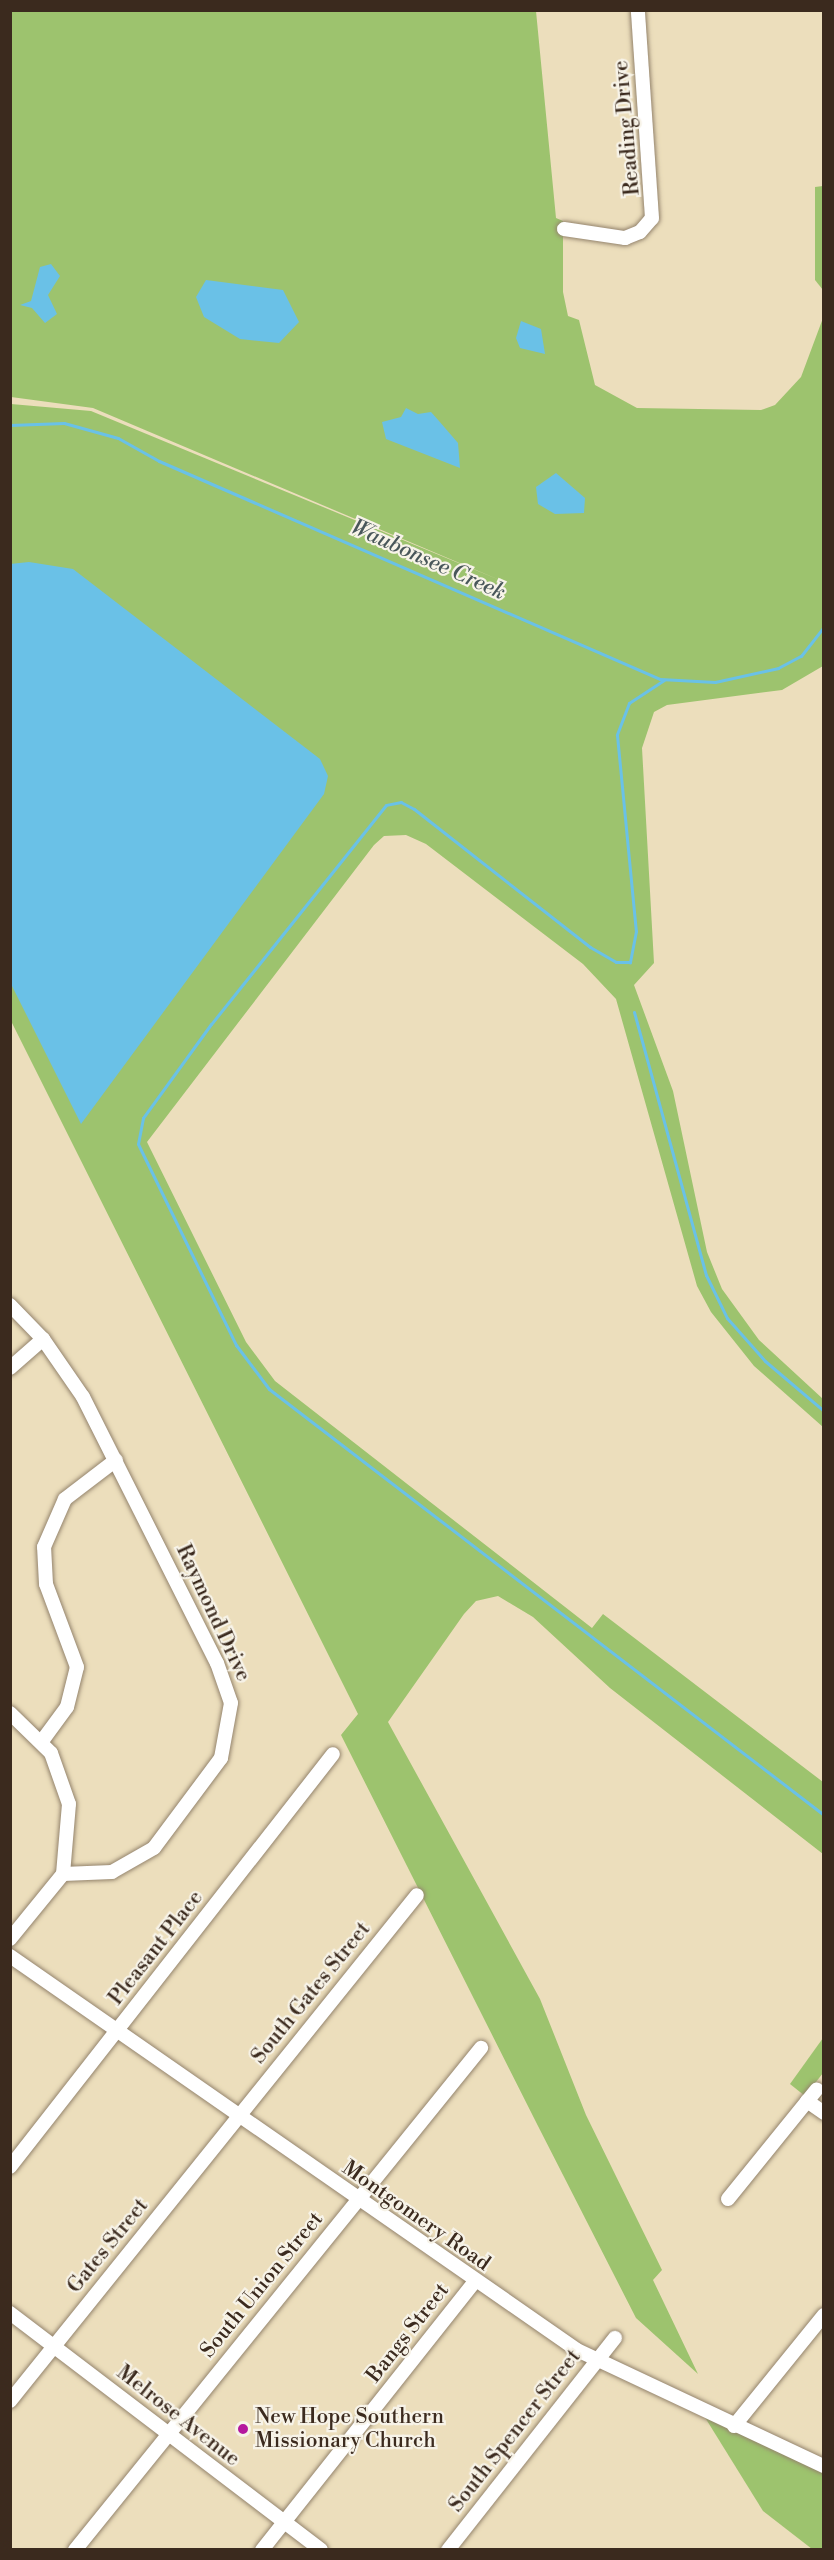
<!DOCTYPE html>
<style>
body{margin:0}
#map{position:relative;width:834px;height:2560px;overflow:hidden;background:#ecdebc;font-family:"Libre Bodoni",serif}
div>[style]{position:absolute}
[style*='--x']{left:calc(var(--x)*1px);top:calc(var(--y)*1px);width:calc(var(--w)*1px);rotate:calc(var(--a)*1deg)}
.green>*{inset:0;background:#9dc36e}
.water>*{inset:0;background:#6ac1e7}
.stream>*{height:3px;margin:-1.5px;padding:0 1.5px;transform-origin:1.5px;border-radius:1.5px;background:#6ac1e7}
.roads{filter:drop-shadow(0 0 2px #94846d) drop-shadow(0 0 2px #94846d)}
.minor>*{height:14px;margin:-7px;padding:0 7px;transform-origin:7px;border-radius:7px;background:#fff}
.dots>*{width:16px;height:16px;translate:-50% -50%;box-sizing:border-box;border:3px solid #f7f3e8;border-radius:50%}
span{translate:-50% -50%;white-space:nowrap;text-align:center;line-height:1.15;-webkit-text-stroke:4.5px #f7f3e8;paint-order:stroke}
.street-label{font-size:21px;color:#3b2a1e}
.poi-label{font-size:21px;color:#3b2a1e}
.left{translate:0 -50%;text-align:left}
.water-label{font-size:22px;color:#49575a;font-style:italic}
.frame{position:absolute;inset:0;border:12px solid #3b2a1e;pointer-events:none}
</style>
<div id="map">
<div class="green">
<div style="clip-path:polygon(11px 11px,536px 11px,556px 218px,563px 221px,563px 292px,568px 316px,579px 320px,595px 385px,637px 408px,761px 410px,775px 405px,801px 377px,823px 318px,823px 666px,782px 690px,667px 705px,654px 712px,642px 748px,654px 963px,634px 985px,673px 1091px,707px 1252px,722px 1289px,759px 1340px,823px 1399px,823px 1427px,754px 1366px,711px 1312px,697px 1286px,616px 999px,583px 964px,426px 844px,406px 835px,384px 836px,374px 845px,147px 1142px,246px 1342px,275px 1381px,592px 1628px,603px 1614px,823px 1782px,823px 1854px,610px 1688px,533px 1617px,498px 1596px,476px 1601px,464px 1614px,388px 1722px,540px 1999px,586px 2115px,662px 2270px,653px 2280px,698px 2374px,636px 2318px,538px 2126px,341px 1735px,358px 1714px,11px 1021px,11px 404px,91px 411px,502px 581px,93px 408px,11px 397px)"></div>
<div style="clip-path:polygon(823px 186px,824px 186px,823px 290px,815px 280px,815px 187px)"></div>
<div style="clip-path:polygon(823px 2038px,823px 2073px,805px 2096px,790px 2084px)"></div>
<div style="clip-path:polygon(701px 2411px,823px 2466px,823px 2549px,812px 2549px,763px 2511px)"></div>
</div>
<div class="water">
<div style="clip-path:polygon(51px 264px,60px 276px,48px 295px,57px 314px,45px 323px,32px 308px,20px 305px,31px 301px,40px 267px)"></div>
<div style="clip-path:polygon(206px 280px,283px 290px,299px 322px,279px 343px,240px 339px,204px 317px,196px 297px)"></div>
<div style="clip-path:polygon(521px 321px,541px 329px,545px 354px,520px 348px,516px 338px)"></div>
<div style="clip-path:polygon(406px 408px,418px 414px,431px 412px,439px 421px,458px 443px,460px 468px,386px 439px,382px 422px,401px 417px)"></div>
<div style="clip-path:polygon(556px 473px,585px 498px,584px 513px,555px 514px,538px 504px,536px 487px)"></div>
<div style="clip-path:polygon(29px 562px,73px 569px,320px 759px,328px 776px,324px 794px,81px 1124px,11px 984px,10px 564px)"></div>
</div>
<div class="stream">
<div style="--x:10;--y:425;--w:54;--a:-2.1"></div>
<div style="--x:64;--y:423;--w:56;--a:15.5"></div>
<div style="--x:118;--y:438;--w:47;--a:29.3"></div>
<div style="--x:159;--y:461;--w:546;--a:23.52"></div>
<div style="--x:660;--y:679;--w:55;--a:3.1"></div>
<div style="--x:715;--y:682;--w:65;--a:-12.5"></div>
<div style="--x:778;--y:668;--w:26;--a:-28"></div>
<div style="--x:801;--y:656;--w:37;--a:-52"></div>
<div style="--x:664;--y:680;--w:42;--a:146.7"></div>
<div style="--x:629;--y:703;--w:34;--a:111"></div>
<div style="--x:617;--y:735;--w:197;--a:84.5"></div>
<div style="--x:636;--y:931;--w:32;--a:101"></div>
<div style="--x:630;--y:962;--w:14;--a:180"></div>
<div style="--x:616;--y:962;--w:30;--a:-150"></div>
<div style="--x:590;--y:947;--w:224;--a:-141.9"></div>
<div style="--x:414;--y:809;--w:15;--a:-152"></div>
<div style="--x:401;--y:802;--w:15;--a:169"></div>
<div style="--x:386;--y:805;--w:280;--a:128.6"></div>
<div style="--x:211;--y:1024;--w:116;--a:125.9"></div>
<div style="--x:143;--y:1118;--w:26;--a:101"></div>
<div style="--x:138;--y:1144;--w:224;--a:64"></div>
<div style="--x:236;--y:1345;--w:55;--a:53.1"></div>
<div style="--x:269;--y:1389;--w:700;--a:37.51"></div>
<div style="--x:634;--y:1012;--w:273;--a:74.7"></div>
<div style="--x:706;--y:1275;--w:48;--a:64"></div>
<div style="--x:727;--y:1318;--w:57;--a:48.5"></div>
<div style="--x:765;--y:1361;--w:77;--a:40.3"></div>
</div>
<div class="roads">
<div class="minor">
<div style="--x:564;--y:229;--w:62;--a:8.4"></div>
<div style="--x:625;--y:238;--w:16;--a:-22"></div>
<div style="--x:640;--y:232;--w:18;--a:-49"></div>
<div style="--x:652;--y:218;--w:208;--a:-93.9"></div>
<div style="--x:10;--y:1305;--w:47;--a:45.9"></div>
<div style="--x:43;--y:1339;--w:70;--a:55.4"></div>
<div style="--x:83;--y:1397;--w:298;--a:63.3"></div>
<div style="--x:217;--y:1663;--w:42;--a:70.7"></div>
<div style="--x:231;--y:1703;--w:56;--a:100.3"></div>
<div style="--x:221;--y:1758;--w:112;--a:126.7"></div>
<div style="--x:154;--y:1848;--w:48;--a:150.3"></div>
<div style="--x:112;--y:1872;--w:49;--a:177.7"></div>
<div style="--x:10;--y:1368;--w:44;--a:-41.3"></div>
<div style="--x:10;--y:1713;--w:57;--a:44.3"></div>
<div style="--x:51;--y:1753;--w:54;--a:70.6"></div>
<div style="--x:69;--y:1804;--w:70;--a:94.9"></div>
<div style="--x:63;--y:1874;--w:84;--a:129.2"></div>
<div style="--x:42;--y:1741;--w:42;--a:-53.7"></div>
<div style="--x:67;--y:1707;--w:41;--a:-76"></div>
<div style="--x:77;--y:1667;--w:89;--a:-110.5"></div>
<div style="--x:46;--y:1584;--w:37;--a:-93"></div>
<div style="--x:44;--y:1547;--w:52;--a:-66.4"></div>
<div style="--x:65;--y:1499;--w:64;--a:-37.4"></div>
<div style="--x:10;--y:1956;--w:690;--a:34.79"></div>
<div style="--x:577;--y:2350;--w:273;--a:25.2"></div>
<div style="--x:807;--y:2101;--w:21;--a:35"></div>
<div style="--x:10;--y:2167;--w:524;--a:-51.97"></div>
<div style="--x:728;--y:2199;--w:141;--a:-51"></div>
<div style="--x:10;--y:2313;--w:391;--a:37.3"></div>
<div style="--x:10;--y:2401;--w:649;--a:-51.19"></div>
<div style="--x:734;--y:2426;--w:143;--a:-51"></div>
<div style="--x:75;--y:2550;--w:646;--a:-51.04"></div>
<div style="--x:262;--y:2550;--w:341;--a:-51.6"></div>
<div style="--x:448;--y:2550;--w:270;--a:-51.8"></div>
</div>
</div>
<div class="dots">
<div style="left:243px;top:2429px;background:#b5179e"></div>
</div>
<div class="street-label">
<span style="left:627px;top:128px;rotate:-95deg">Reading Drive</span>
<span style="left:213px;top:1613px;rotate:65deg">Raymond Drive</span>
<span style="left:156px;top:1948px;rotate:-52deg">Pleasant Place</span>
<span style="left:311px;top:1993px;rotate:-51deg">South Gates Street</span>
<span style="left:416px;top:2216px;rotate:35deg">Montgomery Road</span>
<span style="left:108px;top:2246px;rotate:-51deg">Gates Street</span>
<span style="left:262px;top:2285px;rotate:-51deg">South Union Street</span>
<span style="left:408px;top:2333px;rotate:-52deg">Bangs Street</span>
<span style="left:178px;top:2416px;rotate:38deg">Melrose Avenue</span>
<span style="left:515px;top:2431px;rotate:-52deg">South Spencer Street</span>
</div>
<div class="poi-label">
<span class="left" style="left:255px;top:2429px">New Hope Southern<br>Missionary Church</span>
</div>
<div class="water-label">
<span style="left:428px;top:560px;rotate:24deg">Waubonsee Creek</span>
</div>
<div class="frame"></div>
</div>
